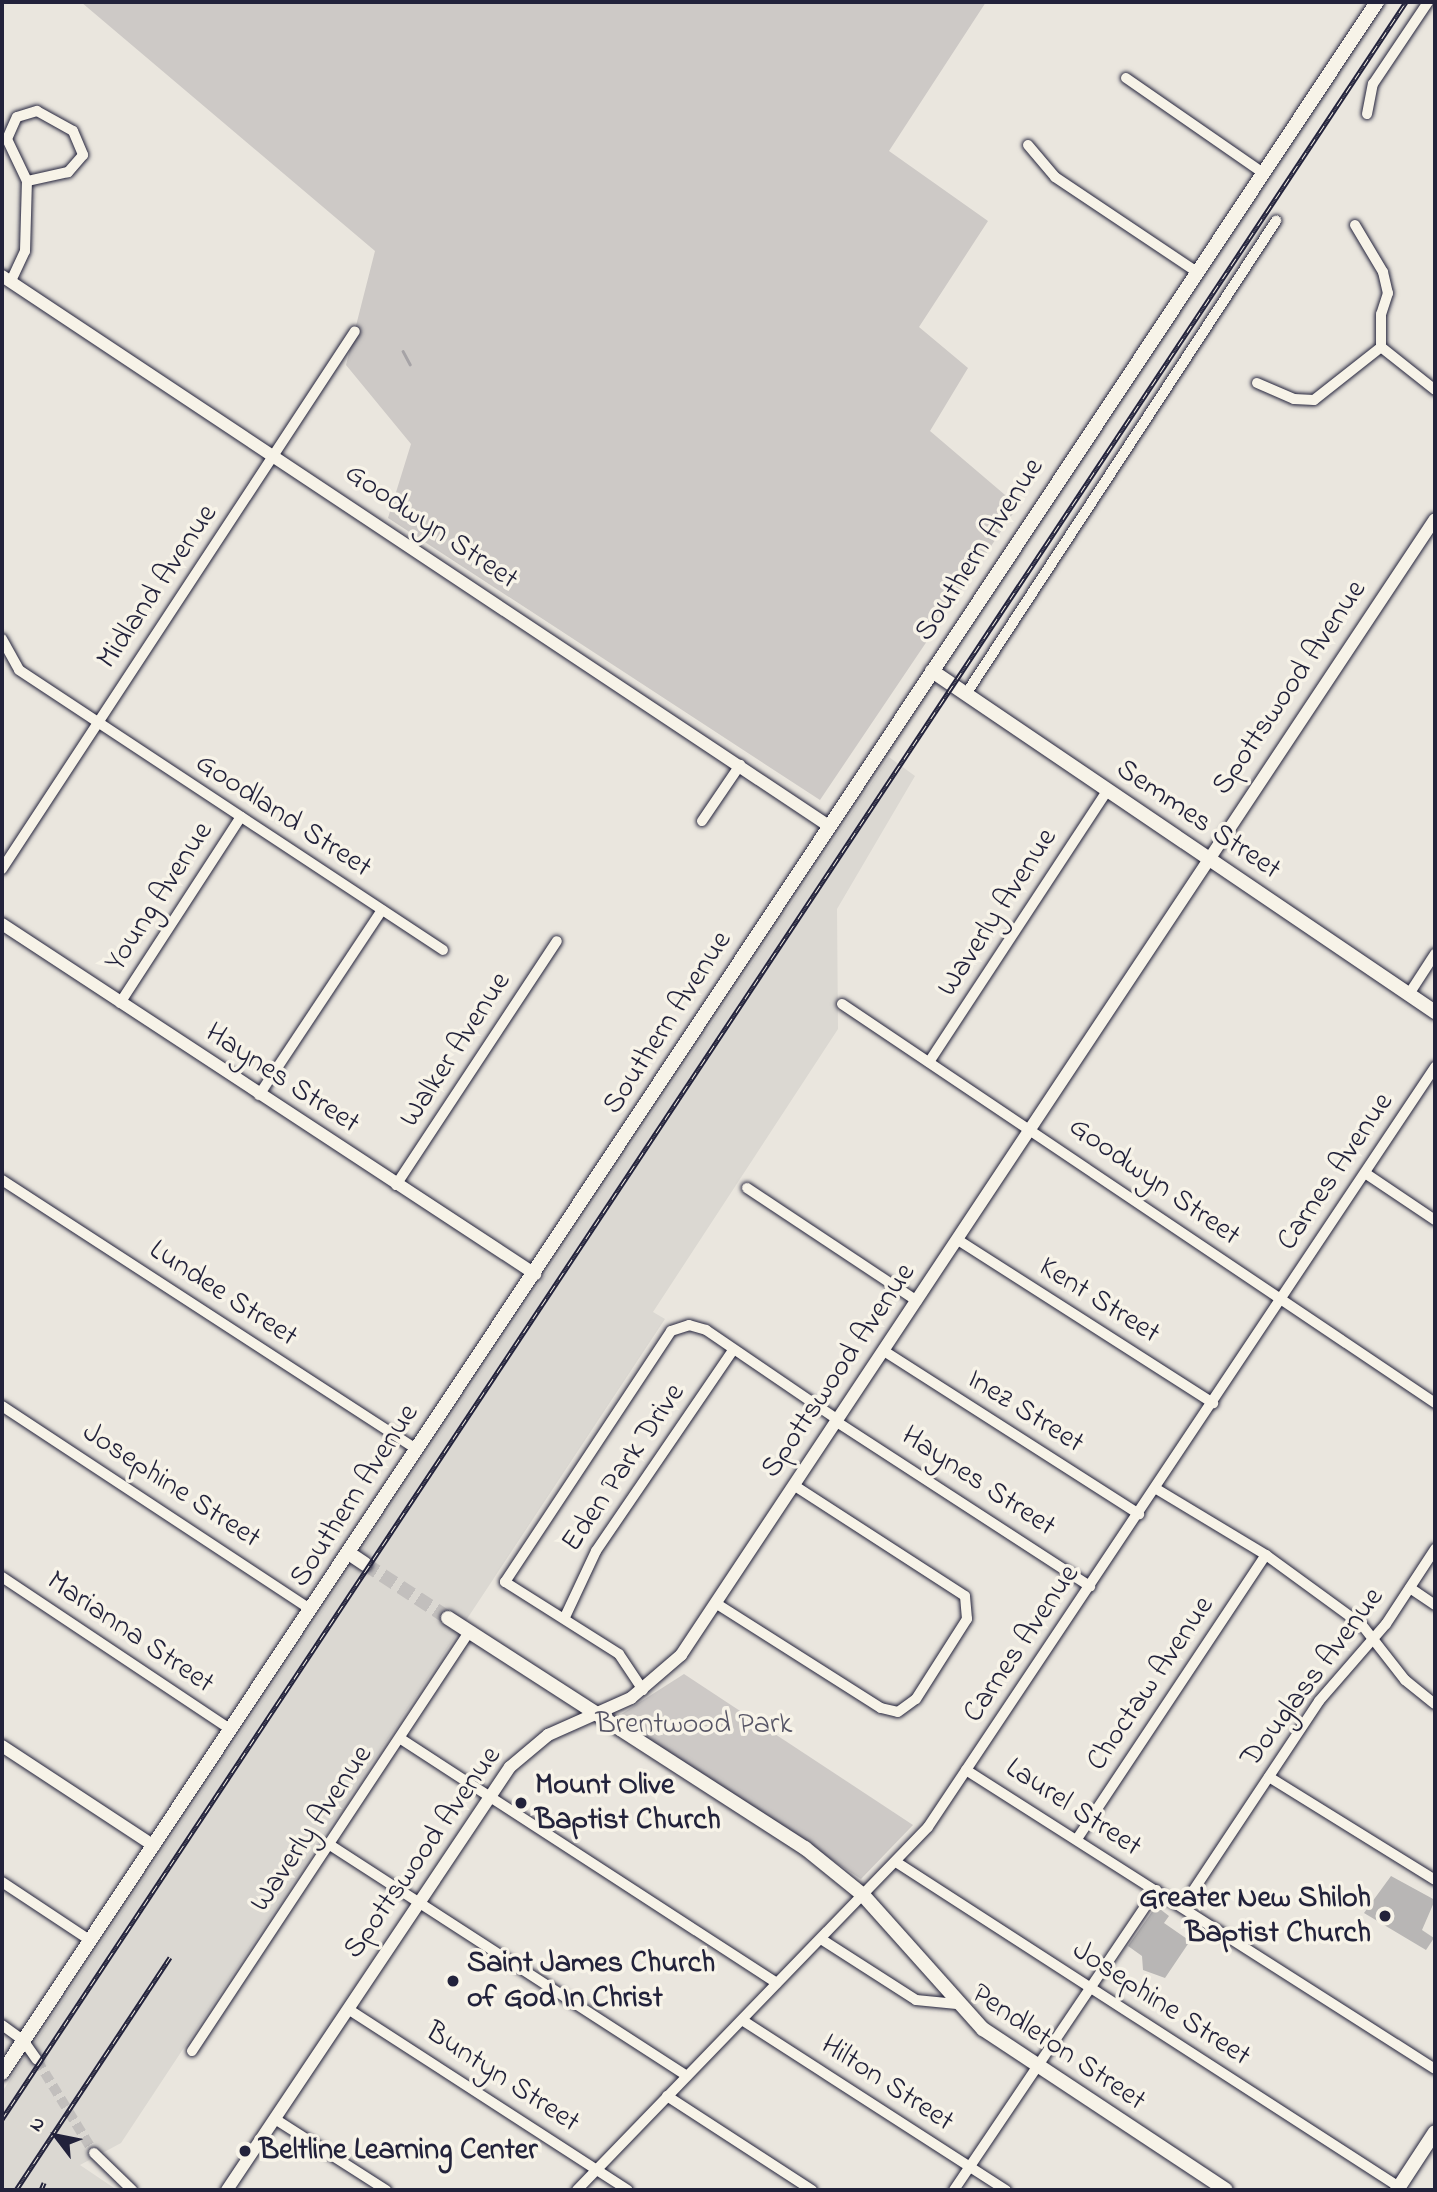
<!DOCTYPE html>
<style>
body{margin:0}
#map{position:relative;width:1437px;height:2192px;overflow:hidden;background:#eae6de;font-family:"Indie Flower",sans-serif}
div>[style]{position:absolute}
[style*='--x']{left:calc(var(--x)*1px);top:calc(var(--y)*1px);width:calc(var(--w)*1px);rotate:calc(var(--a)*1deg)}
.built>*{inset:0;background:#dbd8d2}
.green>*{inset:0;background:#cdc9c6}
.stream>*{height:2.5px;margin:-1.25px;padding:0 1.25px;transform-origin:1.25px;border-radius:1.25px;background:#a6a3a6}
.building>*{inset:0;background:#b8b6b5}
.minor-tunnel>*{height:10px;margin-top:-5px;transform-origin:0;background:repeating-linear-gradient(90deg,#c2bfbd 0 10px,transparent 0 15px)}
.secondary-tunnel>*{height:14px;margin-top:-7px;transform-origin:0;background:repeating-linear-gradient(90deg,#c2bfbd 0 14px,transparent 0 21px)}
.roads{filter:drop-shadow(0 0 2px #22223b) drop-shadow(0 0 2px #22223b)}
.minor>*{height:10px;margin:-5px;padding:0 5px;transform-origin:5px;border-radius:5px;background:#f7f3e8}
.tertiary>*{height:12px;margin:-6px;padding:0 6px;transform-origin:6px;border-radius:6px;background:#f7f3e8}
.secondary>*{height:14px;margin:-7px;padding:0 7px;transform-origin:7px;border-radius:7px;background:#f7f3e8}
.rail>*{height:5px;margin-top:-2.5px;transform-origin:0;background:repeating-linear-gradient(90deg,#f7f3e8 0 8px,#22223b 0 16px);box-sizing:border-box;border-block:2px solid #22223b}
.dots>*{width:19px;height:19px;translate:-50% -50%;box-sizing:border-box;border:4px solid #f7f3e8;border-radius:50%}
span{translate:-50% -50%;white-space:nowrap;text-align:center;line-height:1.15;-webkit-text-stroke:7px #f7f3e8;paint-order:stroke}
.street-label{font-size:30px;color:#22223b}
.park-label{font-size:30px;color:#555465}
.poi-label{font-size:30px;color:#22223b;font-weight:700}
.left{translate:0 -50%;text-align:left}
.right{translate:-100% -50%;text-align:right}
.frame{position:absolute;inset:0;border:4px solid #22223b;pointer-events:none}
.north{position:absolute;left:21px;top:2101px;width:70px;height:70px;-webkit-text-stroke:5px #f7f3e8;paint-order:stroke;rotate:302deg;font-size:19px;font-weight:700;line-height:28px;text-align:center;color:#22223b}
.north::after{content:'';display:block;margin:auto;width:24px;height:32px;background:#22223b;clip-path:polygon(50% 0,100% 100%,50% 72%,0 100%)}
</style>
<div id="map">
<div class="built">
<div style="clip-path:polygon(889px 757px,915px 776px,837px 909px,838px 1029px,653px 1312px,665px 1319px,121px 2143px,80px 2165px,117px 2190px,2px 2190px,2px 2092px)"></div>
</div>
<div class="green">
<div style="clip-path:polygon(81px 2px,986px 2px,889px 151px,988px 221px,919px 327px,968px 368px,930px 431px,1018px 506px,820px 800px,388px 518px,411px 444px,346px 365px,375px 251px)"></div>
<div style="clip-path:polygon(684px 1674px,913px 1825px,861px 1879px,615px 1718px)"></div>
</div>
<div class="stream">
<div style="--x:403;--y:351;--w:15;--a:62"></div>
</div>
<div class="building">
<div style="clip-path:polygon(1391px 1876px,1435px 1900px,1422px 1930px,1434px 1938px,1426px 1950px,1364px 1913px)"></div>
<div style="clip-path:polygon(1156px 1906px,1169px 1916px,1164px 1923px,1190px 1941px,1165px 1978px,1143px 1970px,1142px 1956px,1128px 1946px)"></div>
</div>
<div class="minor-tunnel">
<div style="--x:37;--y:2060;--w:109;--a:58.5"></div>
</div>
<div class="secondary-tunnel">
<div style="--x:365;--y:1564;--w:99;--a:33"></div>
</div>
<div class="roads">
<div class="minor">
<div style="--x:1126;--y:78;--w:167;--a:34.7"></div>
<div style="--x:1367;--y:114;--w:31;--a:-79"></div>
<div style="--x:1373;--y:84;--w:99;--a:-56.1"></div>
<div style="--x:1028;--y:145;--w:42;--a:49.8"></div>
<div style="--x:1055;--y:177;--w:171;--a:33.8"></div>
<div style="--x:1355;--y:225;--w:55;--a:59.2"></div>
<div style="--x:1383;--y:272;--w:22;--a:77"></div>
<div style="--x:1388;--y:293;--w:22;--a:108"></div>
<div style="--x:1381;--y:314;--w:33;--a:90"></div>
<div style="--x:1381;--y:347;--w:69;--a:38.5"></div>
<div style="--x:11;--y:281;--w:33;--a:-65"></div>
<div style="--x:25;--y:251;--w:70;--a:-88.4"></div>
<div style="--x:27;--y:181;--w:47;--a:-115.5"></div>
<div style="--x:7;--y:139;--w:24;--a:-66"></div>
<div style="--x:17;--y:117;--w:21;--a:-17"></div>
<div style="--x:37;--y:111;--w:41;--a:29.1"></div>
<div style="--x:73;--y:131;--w:26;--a:67"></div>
<div style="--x:83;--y:155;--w:23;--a:131"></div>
<div style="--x:68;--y:172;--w:42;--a:167.6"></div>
<div style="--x:1257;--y:383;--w:40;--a:23.4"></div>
<div style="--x:1294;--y:399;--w:20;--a:3"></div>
<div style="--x:1314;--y:400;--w:85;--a:-38.3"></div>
<div style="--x:2;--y:639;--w:35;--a:61"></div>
<div style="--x:19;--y:670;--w:508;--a:33.44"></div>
<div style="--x:966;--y:694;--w:566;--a:-56.76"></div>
<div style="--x:702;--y:821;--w:68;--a:-55.8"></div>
<div style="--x:2;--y:869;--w:643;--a:-56.73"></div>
<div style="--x:1409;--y:994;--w:48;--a:-57"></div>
<div style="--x:120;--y:1003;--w:222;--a:-57"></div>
<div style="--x:842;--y:1004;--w:715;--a:33.93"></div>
<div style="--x:929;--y:1062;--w:324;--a:-56.7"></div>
<div style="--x:259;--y:1095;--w:222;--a:-56.4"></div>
<div style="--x:1365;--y:1173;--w:84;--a:33.9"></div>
<div style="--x:2;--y:1180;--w:495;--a:33"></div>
<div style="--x:396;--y:1185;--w:292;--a:-56.6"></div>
<div style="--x:747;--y:1188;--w:204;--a:33.6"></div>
<div style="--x:958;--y:1240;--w:303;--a:32.6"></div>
<div style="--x:884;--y:1351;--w:303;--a:32.6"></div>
<div style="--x:2;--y:1406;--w:370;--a:33.4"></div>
<div style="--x:837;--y:1422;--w:302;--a:33"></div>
<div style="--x:1155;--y:1488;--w:130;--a:31.1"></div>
<div style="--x:1266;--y:1555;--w:119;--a:36.1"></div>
<div style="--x:1362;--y:1625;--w:70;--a:52"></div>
<div style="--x:1405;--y:1680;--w:38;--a:39"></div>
<div style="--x:2;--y:1577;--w:275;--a:33.7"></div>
<div style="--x:1410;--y:1588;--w:30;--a:34"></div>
<div style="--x:717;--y:1604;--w:194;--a:32.4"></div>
<div style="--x:881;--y:1708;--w:17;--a:13"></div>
<div style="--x:898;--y:1712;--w:22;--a:-36"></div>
<div style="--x:916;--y:1699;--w:95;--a:-57.5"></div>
<div style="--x:967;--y:1619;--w:23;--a:-95"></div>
<div style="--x:965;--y:1596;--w:202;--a:-147.1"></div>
<div style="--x:565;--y:1617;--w:73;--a:-64.8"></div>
<div style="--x:596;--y:1551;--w:243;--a:-55.7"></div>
<div style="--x:643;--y:1690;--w:43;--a:-123.7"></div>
<div style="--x:619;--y:1654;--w:135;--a:-147.7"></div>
<div style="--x:505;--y:1582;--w:301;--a:-56.5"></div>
<div style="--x:671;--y:1331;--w:19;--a:-18"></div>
<div style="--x:689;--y:1325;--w:18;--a:16"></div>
<div style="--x:706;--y:1330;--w:160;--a:34.3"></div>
<div style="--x:401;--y:1739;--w:448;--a:33"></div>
<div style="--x:966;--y:1770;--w:556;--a:32.52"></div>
<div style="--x:1269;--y:1777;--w:195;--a:31.8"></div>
<div style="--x:1077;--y:1839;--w:341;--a:-56.4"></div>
<div style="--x:330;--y:1845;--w:425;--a:32.9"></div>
<div style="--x:896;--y:1862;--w:599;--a:32.87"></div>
<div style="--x:2;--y:1882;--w:107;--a:33.5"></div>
<div style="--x:1183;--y:1906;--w:246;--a:-56.4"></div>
<div style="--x:1319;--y:1701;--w:102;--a:-49"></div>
<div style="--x:1386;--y:1624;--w:90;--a:-56.8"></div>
<div style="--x:821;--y:1939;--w:113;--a:32.7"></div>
<div style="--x:916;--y:2000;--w:41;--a:5.6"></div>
<div style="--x:348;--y:2009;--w:333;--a:32.9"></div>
<div style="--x:742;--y:2020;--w:314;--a:32.8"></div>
<div style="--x:2;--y:2025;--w:26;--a:36"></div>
<div style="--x:23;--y:2040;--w:24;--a:55"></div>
<div style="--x:192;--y:2051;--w:502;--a:-56.53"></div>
<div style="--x:667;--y:2096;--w:173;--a:33"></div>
<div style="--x:275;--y:2119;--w:132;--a:32.6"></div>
<div style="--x:94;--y:2153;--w:53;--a:44.2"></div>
<div style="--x:577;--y:2190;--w:505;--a:-45.96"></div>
<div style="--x:928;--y:1827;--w:914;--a:-56.29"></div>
<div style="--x:954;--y:2190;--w:362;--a:-56"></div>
</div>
<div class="tertiary">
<div style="--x:2;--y:276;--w:993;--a:33.63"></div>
<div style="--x:2;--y:924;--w:638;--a:33.29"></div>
<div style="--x:2;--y:1746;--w:182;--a:33.3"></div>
<div style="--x:227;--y:2190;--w:509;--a:-56.22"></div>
<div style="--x:510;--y:1767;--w:50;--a:-40.1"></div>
<div style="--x:548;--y:1735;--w:91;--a:-24"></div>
<div style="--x:631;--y:1698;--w:66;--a:-40.7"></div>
<div style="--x:681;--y:1655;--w:1363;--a:-56.43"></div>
</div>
<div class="secondary">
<div style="--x:932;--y:671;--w:608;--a:34.13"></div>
<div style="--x:350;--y:1554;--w:18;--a:34"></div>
<div style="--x:448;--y:1618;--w:425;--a:32.8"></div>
<div style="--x:805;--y:1848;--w:75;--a:39"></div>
<div style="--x:863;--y:1895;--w:180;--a:48.2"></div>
<div style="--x:983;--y:2029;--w:291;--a:33.5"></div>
<div style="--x:2;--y:2073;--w:2486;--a:-56.42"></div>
<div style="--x:1397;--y:2190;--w:69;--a:-56.8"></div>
</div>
</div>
<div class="rail">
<div style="--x:2;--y:2119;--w:2540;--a:-56.45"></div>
<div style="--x:16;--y:2190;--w:279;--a:-56.5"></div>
<div style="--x:41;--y:2190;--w:8;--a:-67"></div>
</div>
<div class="dots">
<div style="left:521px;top:1803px;background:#22223b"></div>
<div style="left:1385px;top:1916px;background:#22223b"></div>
<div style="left:453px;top:1981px;background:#22223b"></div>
<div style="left:245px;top:2151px;background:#22223b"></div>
</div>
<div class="street-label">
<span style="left:431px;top:527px;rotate:34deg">Goodwyn Street</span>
<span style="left:980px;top:550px;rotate:-57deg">Southern Avenue</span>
<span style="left:158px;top:587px;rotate:-56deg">Midland Avenue</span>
<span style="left:1290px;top:688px;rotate:-56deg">Spottswood Avenue</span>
<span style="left:283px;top:816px;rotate:33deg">Goodland Street</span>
<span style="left:1198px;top:820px;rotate:34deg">Semmes Street</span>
<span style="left:160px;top:897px;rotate:-57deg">Young Avenue</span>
<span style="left:998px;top:913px;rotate:-57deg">Waverly Avenue</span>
<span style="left:668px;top:1023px;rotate:-57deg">Southern Avenue</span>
<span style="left:456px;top:1050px;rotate:-57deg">Walker Avenue</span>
<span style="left:282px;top:1079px;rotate:33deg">Haynes Street</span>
<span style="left:1336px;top:1172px;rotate:-56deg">Carnes Avenue</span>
<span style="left:1154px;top:1182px;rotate:35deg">Goodwyn Street</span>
<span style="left:223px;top:1294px;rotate:33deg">Lundee Street</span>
<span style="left:1099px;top:1301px;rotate:32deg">Kent Street</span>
<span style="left:839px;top:1371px;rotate:-56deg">Spottswood Avenue</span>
<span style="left:1025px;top:1412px;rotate:32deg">Inez Street</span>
<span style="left:624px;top:1468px;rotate:-56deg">Eden Park Drive</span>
<span style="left:978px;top:1482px;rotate:33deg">Haynes Street</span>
<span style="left:171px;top:1486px;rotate:33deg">Josephine Street</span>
<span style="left:355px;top:1496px;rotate:-57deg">Southern Avenue</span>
<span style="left:130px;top:1633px;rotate:34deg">Marianna Street</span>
<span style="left:1022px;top:1644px;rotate:-56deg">Carnes Avenue</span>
<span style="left:1313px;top:1678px;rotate:-53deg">Douglass Avenue</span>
<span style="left:1151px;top:1684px;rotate:-56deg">Choctaw Avenue</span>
<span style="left:1073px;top:1808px;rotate:33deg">Laurel Street</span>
<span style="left:312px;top:1829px;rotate:-56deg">Waverly Avenue</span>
<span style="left:423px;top:1853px;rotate:-55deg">Spottswood Avenue</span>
<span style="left:1161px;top:2004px;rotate:33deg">Josephine Street</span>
<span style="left:1058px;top:2048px;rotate:34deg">Pendleton Street</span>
<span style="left:502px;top:2078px;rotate:33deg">Buntyn Street</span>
<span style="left:887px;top:2084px;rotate:33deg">Hilton Street</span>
</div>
<div class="park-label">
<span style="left:694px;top:1725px">Brentwood Park</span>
</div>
<div class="poi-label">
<span class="left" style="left:535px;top:1803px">Mount Olive<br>Baptist Church</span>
<span class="right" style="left:1371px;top:1916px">Greater New Shiloh<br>Baptist Church</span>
<span class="left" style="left:467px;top:1981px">Saint James Church<br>of God In Christ</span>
<span class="left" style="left:259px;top:2151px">Beltline Learning Center</span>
</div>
<div class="frame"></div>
<div class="north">N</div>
</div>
